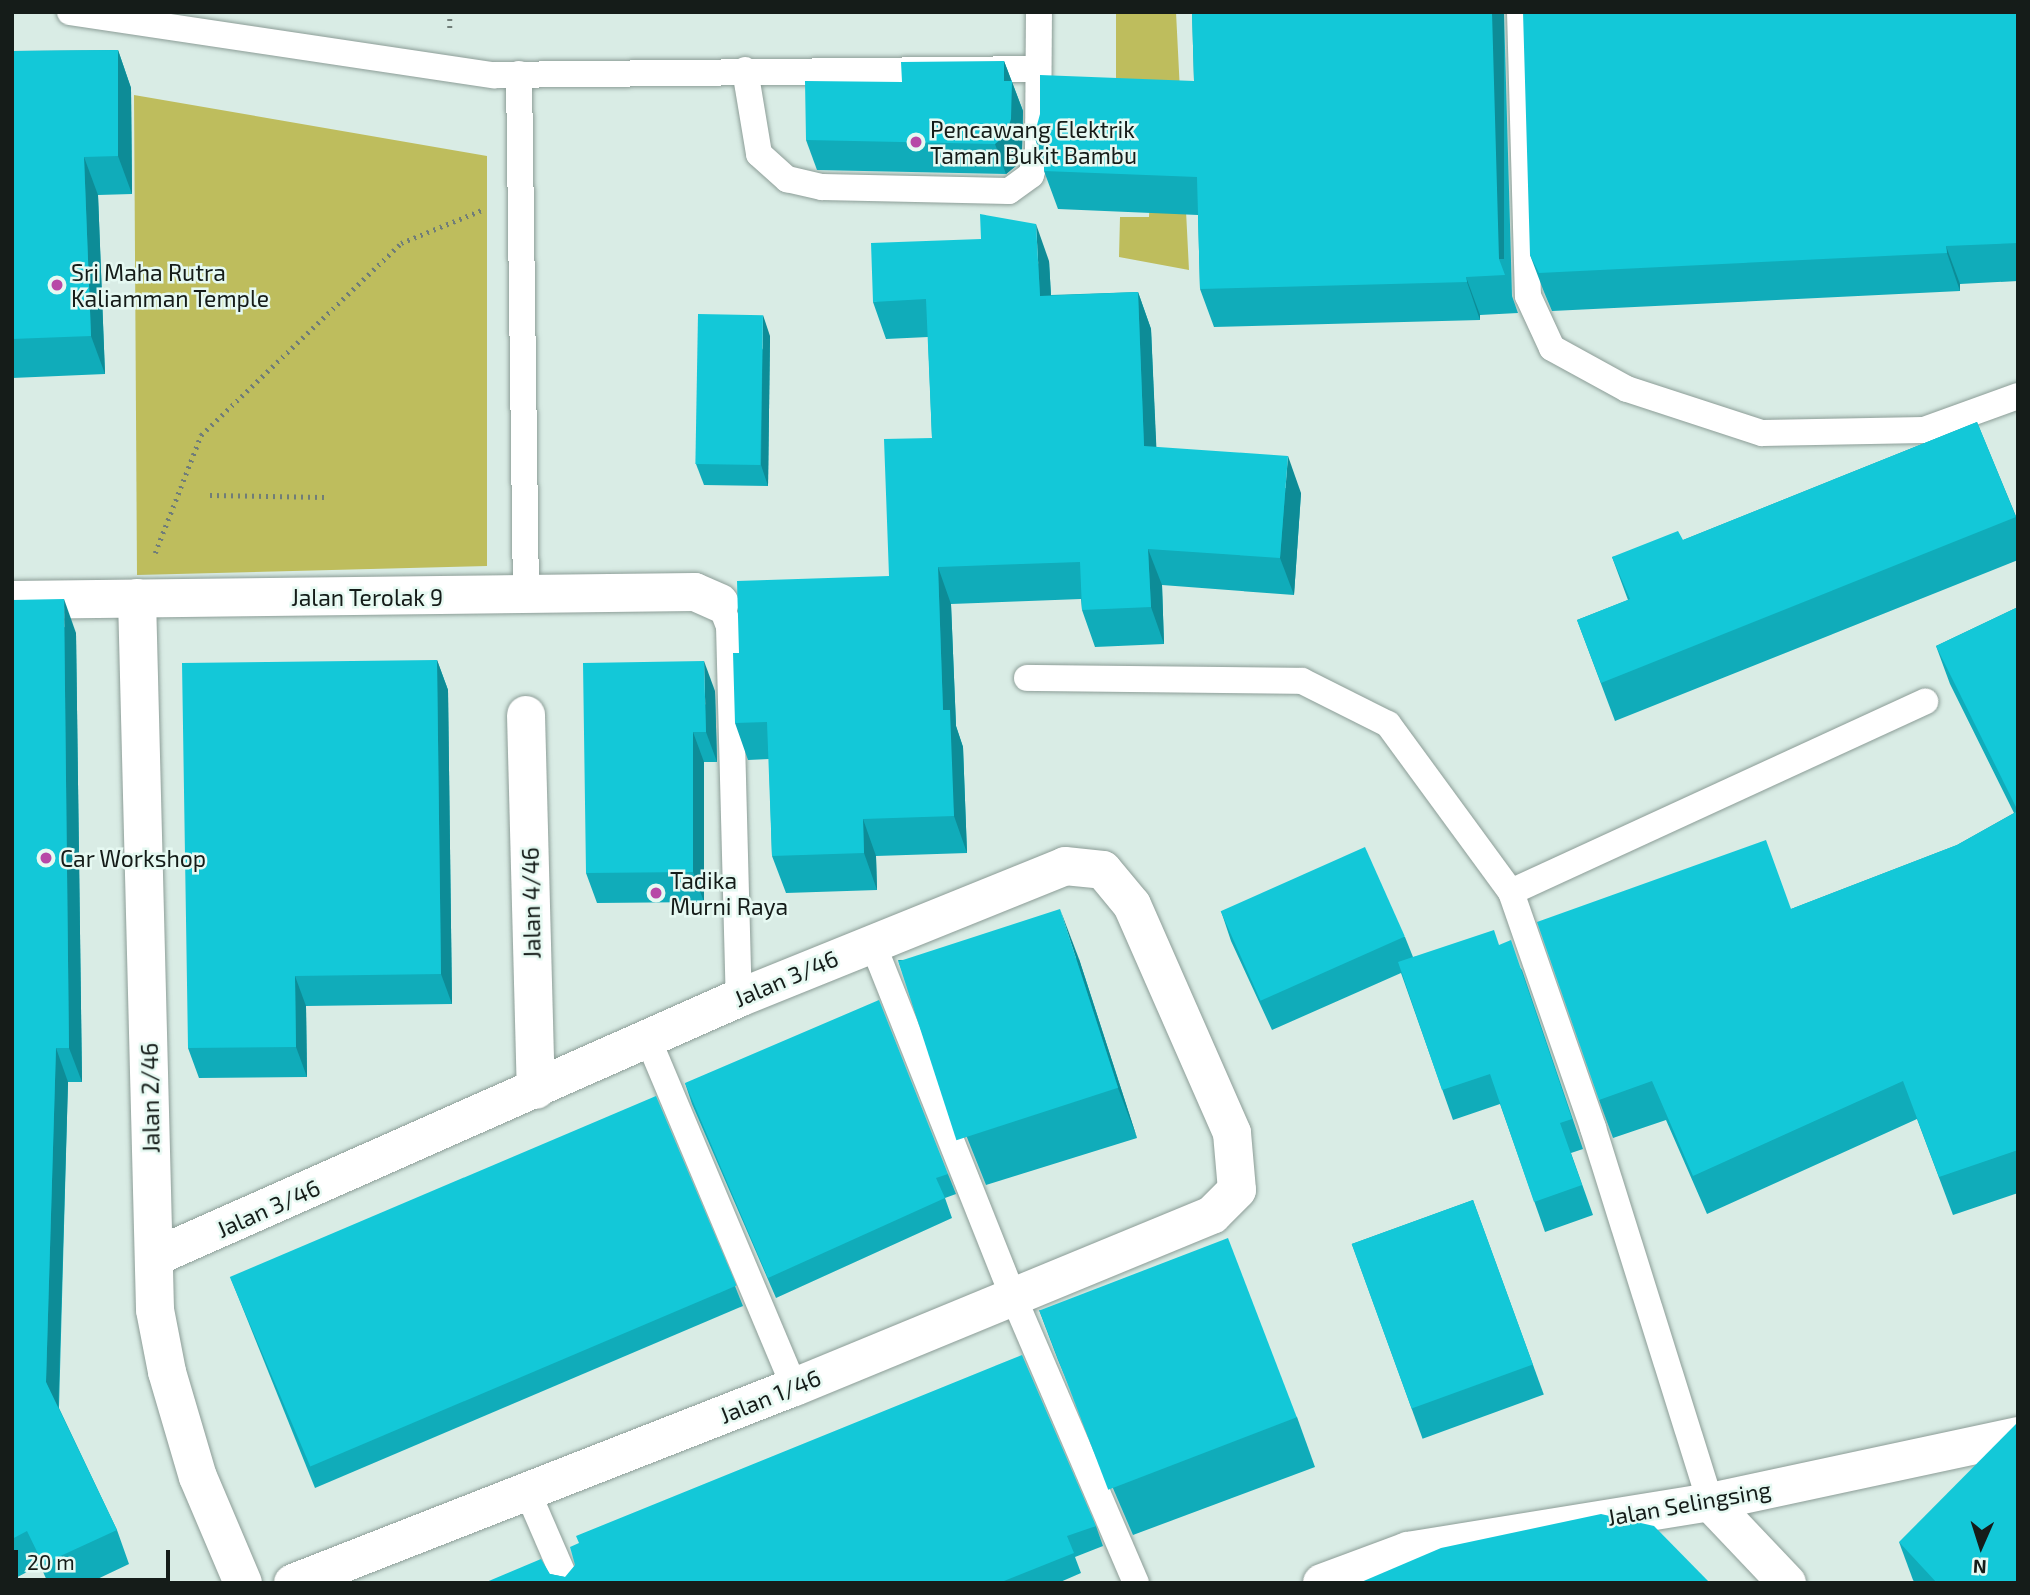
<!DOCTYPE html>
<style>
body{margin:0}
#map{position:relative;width:2030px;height:1595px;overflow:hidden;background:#d9ece5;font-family:"Exo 2",sans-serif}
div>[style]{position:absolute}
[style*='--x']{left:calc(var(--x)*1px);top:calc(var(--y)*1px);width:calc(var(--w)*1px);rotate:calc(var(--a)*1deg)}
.green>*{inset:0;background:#bebd5d}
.path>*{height:4.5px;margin-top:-2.25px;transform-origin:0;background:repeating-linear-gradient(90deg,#707d78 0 2px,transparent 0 7px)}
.roads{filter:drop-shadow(0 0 2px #8c9d97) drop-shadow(0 0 2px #8c9d97)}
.service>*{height:26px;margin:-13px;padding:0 13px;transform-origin:13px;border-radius:13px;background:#fff}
.minor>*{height:38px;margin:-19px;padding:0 19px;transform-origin:19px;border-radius:19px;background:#fff}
.wall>*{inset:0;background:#10acba;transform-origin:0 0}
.shaded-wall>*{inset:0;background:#0d8c97;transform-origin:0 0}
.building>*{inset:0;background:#13c8d8;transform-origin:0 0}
.dots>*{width:19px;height:19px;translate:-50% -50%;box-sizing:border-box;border:4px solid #e6f9f2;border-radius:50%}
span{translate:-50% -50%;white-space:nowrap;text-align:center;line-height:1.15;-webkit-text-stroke:5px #e6f9f2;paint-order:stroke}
.poi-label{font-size:23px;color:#151c19}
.left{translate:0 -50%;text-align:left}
.street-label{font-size:23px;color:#151c19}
.frame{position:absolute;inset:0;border:14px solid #151c19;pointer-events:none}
.north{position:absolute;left:1946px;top:1511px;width:70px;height:70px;-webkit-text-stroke:5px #e6f9f2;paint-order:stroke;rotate:183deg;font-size:19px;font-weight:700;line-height:28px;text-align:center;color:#151c19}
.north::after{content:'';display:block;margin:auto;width:24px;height:32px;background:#151c19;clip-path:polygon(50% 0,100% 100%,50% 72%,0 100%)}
.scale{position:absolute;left:14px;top:1550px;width:156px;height:32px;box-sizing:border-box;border:4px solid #151c19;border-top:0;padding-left:9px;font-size:21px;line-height:24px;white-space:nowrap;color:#151c19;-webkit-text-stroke:5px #e6f9f2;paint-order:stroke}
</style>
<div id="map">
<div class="green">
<div style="clip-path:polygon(1116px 12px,1176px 12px,1189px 270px,1119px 257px,1120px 217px,1149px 217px,1153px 109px,1116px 86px)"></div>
<div style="clip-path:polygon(134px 95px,487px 156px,487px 566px,137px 575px)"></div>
</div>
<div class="path">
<div style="--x:450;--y:12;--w:16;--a:90"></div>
<div style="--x:210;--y:495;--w:114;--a:1"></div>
<div style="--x:155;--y:553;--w:127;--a:-68.7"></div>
<div style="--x:201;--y:435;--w:277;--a:-43.8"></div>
<div style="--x:401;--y:243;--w:87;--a:-22.2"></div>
</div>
<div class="roads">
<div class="service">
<div style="--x:70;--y:12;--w:429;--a:8.5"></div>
<div style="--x:494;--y:75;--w:544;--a:-0.63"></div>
<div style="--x:1520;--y:12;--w:284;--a:88.4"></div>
<div style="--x:1528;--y:296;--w:57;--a:65.2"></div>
<div style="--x:1552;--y:348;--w:85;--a:28.7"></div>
<div style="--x:1627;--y:389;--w:142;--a:18.1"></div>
<div style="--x:1762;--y:433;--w:162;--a:-1.1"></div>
<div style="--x:1924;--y:430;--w:100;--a:-19.9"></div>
<div style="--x:745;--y:70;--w:85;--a:80.5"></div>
<div style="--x:759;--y:154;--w:38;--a:42"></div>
<div style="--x:787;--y:179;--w:36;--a:13"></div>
<div style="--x:822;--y:187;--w:187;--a:1.2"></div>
<div style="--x:1009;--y:191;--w:27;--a:-36"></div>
<div style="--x:1031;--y:175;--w:25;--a:-74"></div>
<div style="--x:1038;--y:151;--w:139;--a:-89.6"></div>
<div style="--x:519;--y:74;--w:523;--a:89.23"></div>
<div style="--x:720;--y:603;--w:25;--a:69"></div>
<div style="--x:729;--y:626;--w:372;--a:88.5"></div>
<div style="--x:1027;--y:678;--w:275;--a:0.6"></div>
<div style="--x:1302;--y:681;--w:96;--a:26.6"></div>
<div style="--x:1388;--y:724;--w:208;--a:53.8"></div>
<div style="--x:1511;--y:892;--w:250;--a:70.8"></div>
<div style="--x:1593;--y:1128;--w:392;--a:72.6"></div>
<div style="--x:1511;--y:892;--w:456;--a:-24.7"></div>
<div style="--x:872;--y:942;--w:381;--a:68.3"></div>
<div style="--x:1013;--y:1296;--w:312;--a:66.8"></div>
<div style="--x:648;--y:1039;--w:377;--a:67.2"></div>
<div style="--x:528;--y:1493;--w:98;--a:66.6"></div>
</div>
<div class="minor">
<div style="--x:137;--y:598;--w:712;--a:88.55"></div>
<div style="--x:155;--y:1310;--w:63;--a:79"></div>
<div style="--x:167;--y:1372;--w:109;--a:73.6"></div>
<div style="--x:198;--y:1477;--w:115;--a:67"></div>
<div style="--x:12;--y:600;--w:683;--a:-0.67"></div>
<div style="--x:695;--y:592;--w:27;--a:24"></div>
<div style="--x:526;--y:715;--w:375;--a:88.5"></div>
<div style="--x:155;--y:1257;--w:639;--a:-23.92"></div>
<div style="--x:739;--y:998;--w:352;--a:-22"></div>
<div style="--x:1065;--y:866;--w:38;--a:6"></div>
<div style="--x:1103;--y:870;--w:45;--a:50.4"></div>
<div style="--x:1132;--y:905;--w:249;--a:66.3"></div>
<div style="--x:1232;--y:1133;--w:57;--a:85"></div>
<div style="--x:1237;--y:1190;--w:35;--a:135"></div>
<div style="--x:1212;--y:1215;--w:452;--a:157.6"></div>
<div style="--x:794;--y:1387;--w:538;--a:158.63"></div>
<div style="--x:1710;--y:1502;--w:112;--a:46.5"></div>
<div style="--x:1322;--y:1583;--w:92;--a:-20.4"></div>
<div style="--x:1408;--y:1551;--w:306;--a:-9.2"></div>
<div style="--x:1710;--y:1502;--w:315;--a:-12.1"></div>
</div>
</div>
<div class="wall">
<div style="clip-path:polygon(1192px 12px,1504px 12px,1512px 296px,1518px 313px,1480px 315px,1480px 320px,1214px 327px,1200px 289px,1198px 215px,1058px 209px,1044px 171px,1044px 164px,1034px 136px,1194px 81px)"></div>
<div style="clip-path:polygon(2018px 12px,2018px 281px,1960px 284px,1960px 291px,1552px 311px,1544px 292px,1530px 255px)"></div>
<div style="clip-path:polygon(118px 50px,131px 88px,132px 194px,98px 195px,105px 374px,12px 378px,12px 51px)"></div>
<div style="clip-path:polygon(1004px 61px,1023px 111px,1022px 149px,1017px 165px,1006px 174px,817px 170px,806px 140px,902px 82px)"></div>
<div style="clip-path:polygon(1049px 261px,1051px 295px,1138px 292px,1151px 329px,1156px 447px,1301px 493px,1294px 595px,1162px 585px,1164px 644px,1095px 647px,1082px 610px,1081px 599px,951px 604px,956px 726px,963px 747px,967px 853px,876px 856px,877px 890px,786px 893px,772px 856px,769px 759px,748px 760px,735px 723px,739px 653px,889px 576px,932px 438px,928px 337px,886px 339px,873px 302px)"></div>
<div style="clip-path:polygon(770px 336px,768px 486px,704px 485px,696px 464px)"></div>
<div style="clip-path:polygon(1977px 422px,2018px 521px,2018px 560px,1615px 721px,1577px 620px,1628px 600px,1612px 557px,1683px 540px)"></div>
<div style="clip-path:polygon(12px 600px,76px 633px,82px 1082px,68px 1082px,59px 1408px,117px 1530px,129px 1564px,89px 1583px,48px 1583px,40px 1565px,12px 1580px)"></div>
<div style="clip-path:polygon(2018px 607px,2018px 1193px,1953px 1215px,1917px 1119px,1707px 1214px,1666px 1120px,1613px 1138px,1599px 1100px,1791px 909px,1957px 845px,2014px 813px,1950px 684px,1936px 646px)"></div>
<div style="clip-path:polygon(437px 660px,448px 690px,452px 1004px,306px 1006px,307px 1077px,199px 1078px,188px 1048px)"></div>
<div style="clip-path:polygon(715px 691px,717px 762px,704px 762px,704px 902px,597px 903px,586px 873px)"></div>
<div style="clip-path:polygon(1221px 911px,1405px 937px,1413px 957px,1499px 945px,1522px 970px,1583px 1149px,1571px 1153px,1593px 1215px,1545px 1232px,1500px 1104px,1453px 1120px,1401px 973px,1272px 1030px,1231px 941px)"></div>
<div style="clip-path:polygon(1079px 959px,1137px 1138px,986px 1185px,916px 1010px,898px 960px)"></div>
<div style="clip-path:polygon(685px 1083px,948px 1174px,956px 1194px,945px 1198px,952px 1218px,776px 1298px,692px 1104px)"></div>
<div style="left:1473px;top:1200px;width:207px;height:129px;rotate:70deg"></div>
<div style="clip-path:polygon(231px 1279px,735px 1286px,743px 1306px,315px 1488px)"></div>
<div style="clip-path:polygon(1039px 1310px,1297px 1417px,1315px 1467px,1133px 1535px,1058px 1360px)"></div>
<div style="clip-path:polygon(1096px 1526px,1103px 1546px,1075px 1557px,1081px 1573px,1058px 1583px,484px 1583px,550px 1574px,565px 1577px)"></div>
<div style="clip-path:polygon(1899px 1542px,2018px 1583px,1915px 1583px,1913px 1580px)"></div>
</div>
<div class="shaded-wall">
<div style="left:1492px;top:12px;width:12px;height:247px"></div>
<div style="clip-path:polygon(118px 50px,131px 88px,132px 194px,118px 156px)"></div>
<div style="clip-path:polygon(1004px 61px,1023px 111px,1022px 149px,1017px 165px,1006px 174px,995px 144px,1004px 81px)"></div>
<div style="clip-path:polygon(84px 157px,98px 195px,105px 374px,91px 336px)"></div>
<div style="clip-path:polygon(1036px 224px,1049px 261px,1053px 333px,1040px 296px)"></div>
<div style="clip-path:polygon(1946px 246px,1960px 284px,1960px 291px,1947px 253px)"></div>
<div style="clip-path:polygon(1466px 277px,1480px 315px,1480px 320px,1467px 282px)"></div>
<div style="clip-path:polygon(1138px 292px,1151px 329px,1158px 483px,1144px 446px)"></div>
<div style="clip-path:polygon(763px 315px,770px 336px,768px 486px,761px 465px)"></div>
<div style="clip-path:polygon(1288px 456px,1301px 493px,1294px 595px,1280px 558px)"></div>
<div style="clip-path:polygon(1148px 549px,1162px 585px,1164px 644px,1151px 607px)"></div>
<div style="clip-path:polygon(938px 567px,951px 604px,956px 726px,963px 747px,967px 853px,954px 816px,943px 710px)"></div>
<div style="clip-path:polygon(64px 599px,76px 633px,82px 1082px,69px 1048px)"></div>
<div style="clip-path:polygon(437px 660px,448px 690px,452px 1004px,441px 974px)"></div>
<div style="clip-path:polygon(704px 661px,715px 691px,717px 762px,706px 732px)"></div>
<div style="clip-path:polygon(693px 732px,704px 762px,704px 902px,693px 872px)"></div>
<div style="clip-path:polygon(863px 819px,876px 856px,877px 890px,864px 853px)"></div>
<div style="clip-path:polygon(1060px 909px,1079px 959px,1137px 1138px,1118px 1088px)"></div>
<div style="clip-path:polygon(295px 976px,306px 1006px,307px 1077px,296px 1047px)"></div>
<div style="clip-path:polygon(56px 1048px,68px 1082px,58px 1416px,46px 1382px)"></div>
</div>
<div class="building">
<div style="clip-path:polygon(1192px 12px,1492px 12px,1499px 259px,1505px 275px,1466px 277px,1467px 282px,1200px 289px,1197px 177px,1044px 171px,1045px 136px,1034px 136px,1040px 114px,1040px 75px,1194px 81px)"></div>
<div style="clip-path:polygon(1523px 12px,2018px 12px,2018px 243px,1946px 246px,1947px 253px,1539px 273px,1530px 255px)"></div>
<div style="clip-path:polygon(118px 50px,118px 156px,84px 157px,91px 336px,12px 339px,12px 51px)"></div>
<div style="clip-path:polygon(1004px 61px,1004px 81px,1012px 81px,1011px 119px,1006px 135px,995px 144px,806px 140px,805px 81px,902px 82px,901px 62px)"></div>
<div style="clip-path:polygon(980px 214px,1036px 224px,1040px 296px,1138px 292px,1144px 446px,1288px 456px,1280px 558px,1148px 549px,1151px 607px,1082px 610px,1080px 562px,938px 567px,943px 710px,950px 710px,954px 816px,863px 819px,864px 853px,772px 856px,767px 722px,735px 723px,733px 653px,739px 653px,737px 581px,889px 576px,884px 439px,932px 438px,926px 299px,873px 302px,871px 243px,981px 239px)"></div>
<div style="left:698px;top:314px;width:65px;height:150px;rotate:1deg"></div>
<div style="clip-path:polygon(1977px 422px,2016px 517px,1601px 683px,1577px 620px,1630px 599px,1612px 557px,1678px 531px,1683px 540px)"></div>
<div style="clip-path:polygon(64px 599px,69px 1048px,56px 1048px,46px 1382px,117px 1530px,43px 1564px,27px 1531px,12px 1539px,12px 600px)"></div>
<div style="clip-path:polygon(2018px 607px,2018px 811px,1936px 646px)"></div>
<div style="clip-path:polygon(437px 660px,441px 974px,295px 976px,296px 1047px,188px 1048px,182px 663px)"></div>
<div style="clip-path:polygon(704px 661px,706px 732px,693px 732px,693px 872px,586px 873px,583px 663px)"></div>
<div style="clip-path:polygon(2018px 811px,2018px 1150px,1939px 1177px,1903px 1081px,1693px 1176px,1652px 1081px,1599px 1100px,1537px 922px,1766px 840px,1791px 909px,1957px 845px)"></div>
<div style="left:1365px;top:847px;width:98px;height:158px;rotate:66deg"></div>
<div style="left:1060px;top:909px;width:188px;height:170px;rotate:72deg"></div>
<div style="clip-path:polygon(1494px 930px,1499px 945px,1511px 940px,1572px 1119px,1560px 1123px,1582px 1185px,1534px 1202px,1490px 1074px,1442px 1090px,1398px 962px)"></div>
<div style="clip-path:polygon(879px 1000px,948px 1174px,936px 1178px,945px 1198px,768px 1278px,685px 1083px)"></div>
<div style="left:656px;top:1096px;width:206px;height:463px;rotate:67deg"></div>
<div style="left:1473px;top:1200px;width:175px;height:129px;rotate:70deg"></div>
<div style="left:1228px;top:1238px;width:192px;height:202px;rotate:69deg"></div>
<div style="clip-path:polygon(1022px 1355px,1096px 1526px,1067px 1536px,1074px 1553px,999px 1583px,484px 1583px,541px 1559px,550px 1574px,565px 1577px,575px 1565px,570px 1547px,579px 1543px,576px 1536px)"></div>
<div style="clip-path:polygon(2018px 1422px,2018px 1583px,1937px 1583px,1899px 1542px)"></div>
<div style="clip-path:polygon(1601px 1514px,1654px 1526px,1710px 1583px,1359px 1583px,1441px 1548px)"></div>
</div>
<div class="dots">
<div style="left:916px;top:142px;background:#b749a7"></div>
<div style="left:57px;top:285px;background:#b749a7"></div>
<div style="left:46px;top:858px;background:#b749a7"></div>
<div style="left:656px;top:893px;background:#b749a7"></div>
</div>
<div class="poi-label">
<span class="left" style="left:930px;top:142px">Pencawang Elektrik<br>Taman Bukit Bambu</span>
<span class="left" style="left:71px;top:285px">Sri Maha Rutra<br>Kaliamman Temple</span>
<span class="left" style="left:60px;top:858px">Car Workshop</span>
<span class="left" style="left:670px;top:893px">Tadika<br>Murni Raya</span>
</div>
<div class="street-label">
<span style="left:367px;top:597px">Jalan Terolak 9</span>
<span style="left:531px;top:903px;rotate:-91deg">Jalan 4/46</span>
<span style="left:786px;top:978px;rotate:-23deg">Jalan 3/46</span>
<span style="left:150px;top:1098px;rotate:-91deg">Jalan 2/46</span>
<span style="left:268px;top:1208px;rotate:-24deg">Jalan 3/46</span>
<span style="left:770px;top:1396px;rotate:-22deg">Jalan 1/46</span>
<span style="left:1689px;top:1503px;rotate:-10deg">Jalan Selingsing</span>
</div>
<div class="frame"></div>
<div class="north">N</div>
<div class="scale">20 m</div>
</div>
